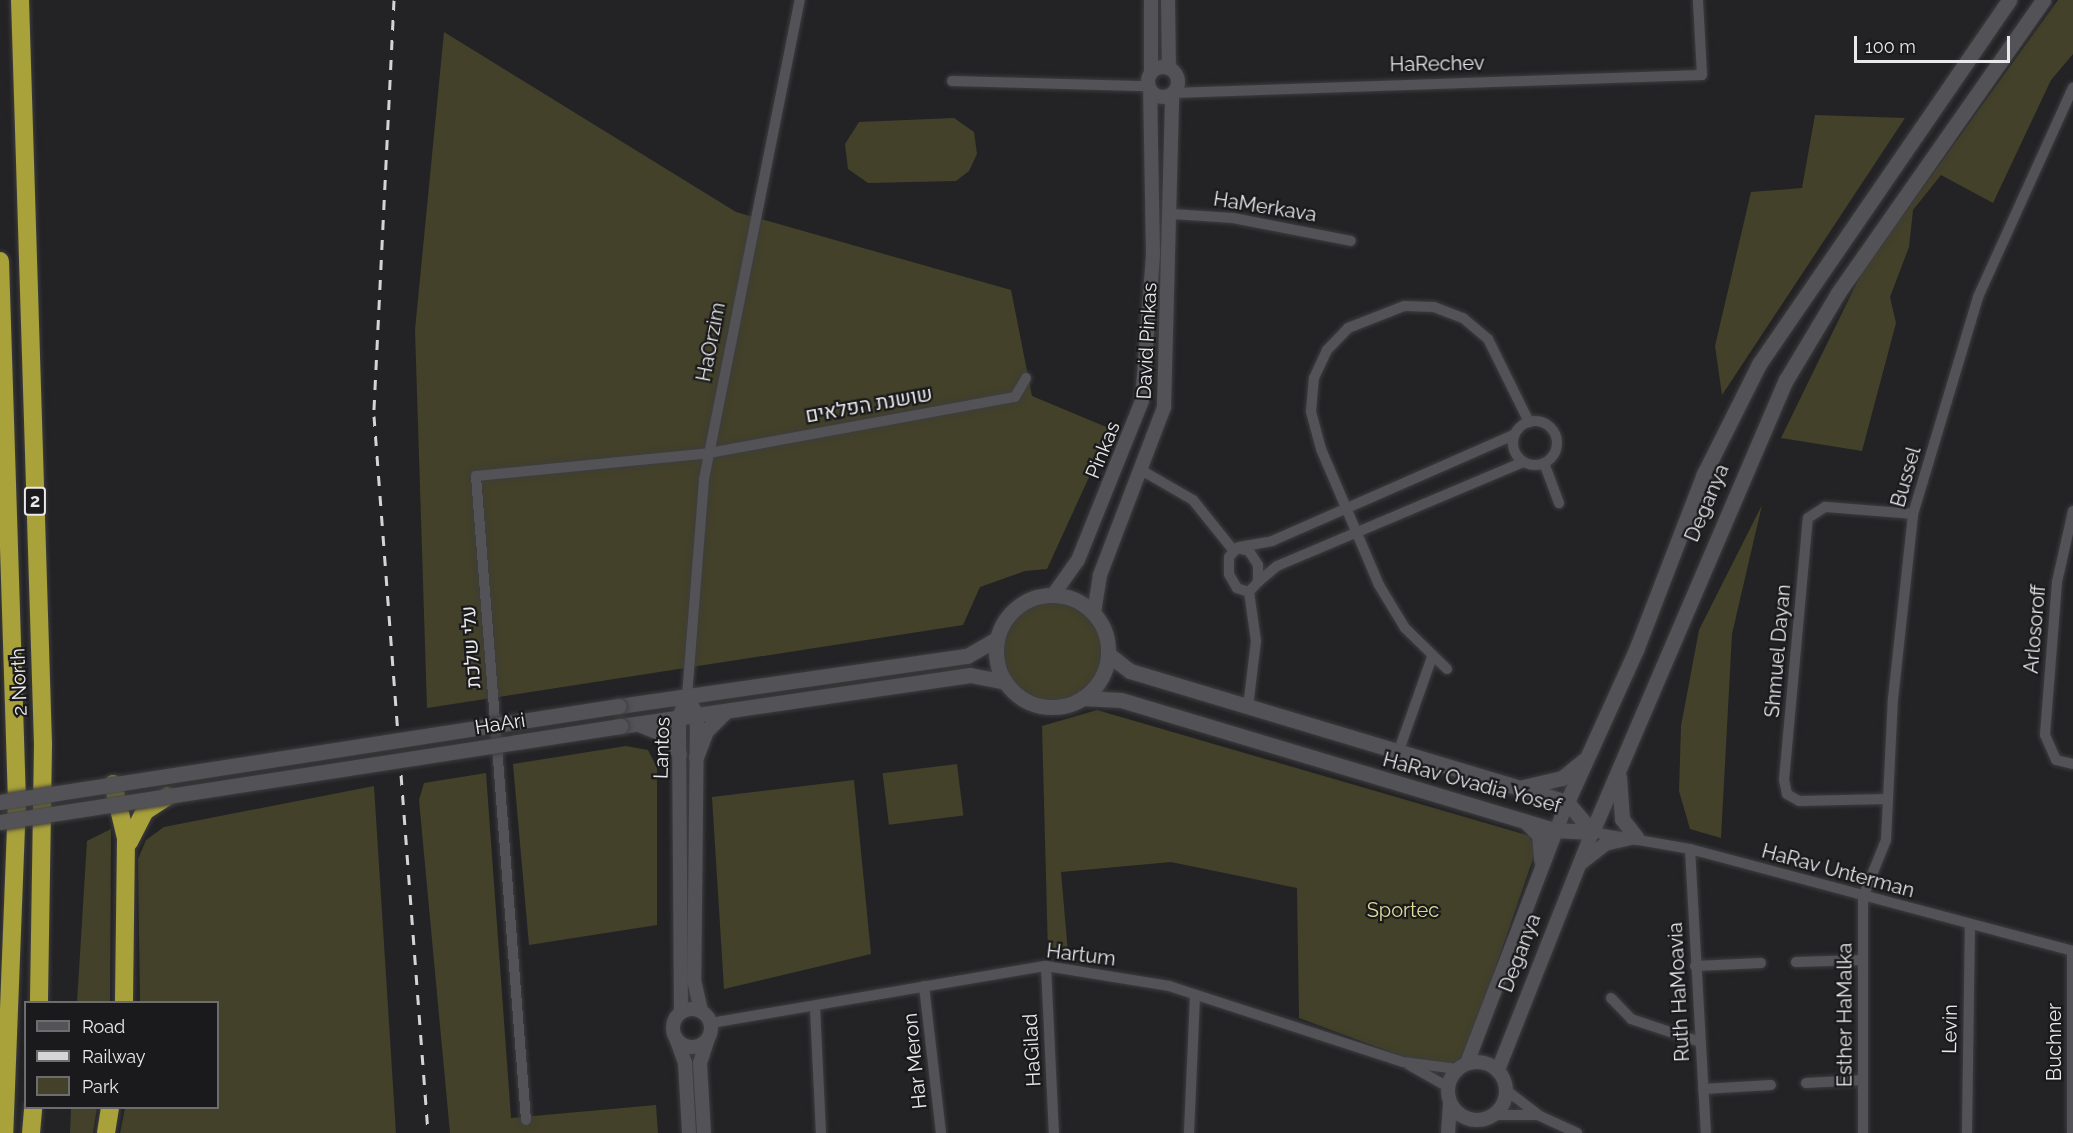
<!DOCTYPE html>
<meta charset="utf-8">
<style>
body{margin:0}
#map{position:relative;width:2073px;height:1133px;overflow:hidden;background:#232326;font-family:Raleway,Heebo,sans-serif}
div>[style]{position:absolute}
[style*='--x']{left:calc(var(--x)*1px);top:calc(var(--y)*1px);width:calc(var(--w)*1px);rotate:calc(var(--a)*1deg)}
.green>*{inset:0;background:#434129;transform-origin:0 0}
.round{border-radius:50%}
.roads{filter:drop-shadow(0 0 2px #3d3d3f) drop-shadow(0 0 2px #3d3d3f)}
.minor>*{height:10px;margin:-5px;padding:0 5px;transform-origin:5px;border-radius:5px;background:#535256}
.minor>.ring{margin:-5px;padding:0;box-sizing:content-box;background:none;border:10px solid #535256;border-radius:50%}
.tertiary>*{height:14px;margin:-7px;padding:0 7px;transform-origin:7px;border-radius:7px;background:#535256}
.tertiary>.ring{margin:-7px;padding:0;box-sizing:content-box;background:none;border:14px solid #535256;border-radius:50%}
.secondary>*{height:15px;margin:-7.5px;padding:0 7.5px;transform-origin:7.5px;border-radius:7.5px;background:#535256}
.secondary>.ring{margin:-7.5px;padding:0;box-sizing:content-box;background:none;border:15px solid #535256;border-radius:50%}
.motorway>*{height:18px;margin:-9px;padding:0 9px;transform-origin:9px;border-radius:9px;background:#a9a13a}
.rail>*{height:3px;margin-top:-1.5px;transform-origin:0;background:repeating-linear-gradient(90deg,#d4d4d6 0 10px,transparent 0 20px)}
.bridges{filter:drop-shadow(0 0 2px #3d3d3f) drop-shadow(0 0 2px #3d3d3f)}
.secondary-bridge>*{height:15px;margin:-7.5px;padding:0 7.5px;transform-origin:7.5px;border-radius:7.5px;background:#535256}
span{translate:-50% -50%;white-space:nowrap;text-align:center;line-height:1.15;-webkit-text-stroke:4.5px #1a1a1c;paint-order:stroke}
.shield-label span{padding:2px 4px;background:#1a1a1c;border:2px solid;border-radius:4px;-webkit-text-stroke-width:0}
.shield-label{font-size:18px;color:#e9e9eb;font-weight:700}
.street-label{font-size:20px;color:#e9e9eb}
.park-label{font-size:20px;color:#dfdb95}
.legend{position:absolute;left:24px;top:1001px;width:195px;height:108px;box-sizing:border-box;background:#1a1a1c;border:2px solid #6d6d6f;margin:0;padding:8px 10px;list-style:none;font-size:18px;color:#e9e9eb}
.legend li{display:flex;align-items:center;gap:12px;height:30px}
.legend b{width:30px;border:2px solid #6d6d6f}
.scale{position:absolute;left:1854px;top:36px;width:156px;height:27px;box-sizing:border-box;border:3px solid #e9e9eb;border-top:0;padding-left:8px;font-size:18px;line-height:21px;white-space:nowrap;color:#e9e9eb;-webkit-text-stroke:4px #1a1a1c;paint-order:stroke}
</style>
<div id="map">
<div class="green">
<div style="clip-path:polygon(2058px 0,2073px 0,2073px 54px,2051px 80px,1993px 203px,1941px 175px,1913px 210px,1909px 247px,1890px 297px,1896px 323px,1862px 451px,1781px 438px,1862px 272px)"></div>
<div style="clip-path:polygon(444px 32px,736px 212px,1011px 290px,1032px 396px,1111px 429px,1047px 569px,1025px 571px,980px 587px,963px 625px,427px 708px,415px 330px)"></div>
<div style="clip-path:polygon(1815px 115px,1905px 118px,1722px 395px,1715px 346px,1751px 192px,1802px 188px)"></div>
<div style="clip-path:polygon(954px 118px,974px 132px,977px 154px,969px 171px,956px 181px,868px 183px,848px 169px,845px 144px,859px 122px)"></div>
<div style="clip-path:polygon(1762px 505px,1732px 634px,1721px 838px,1690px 829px,1679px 791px,1681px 726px,1699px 630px)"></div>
<div class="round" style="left:1001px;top:601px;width:100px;height:100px"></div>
<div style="clip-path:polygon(1097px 710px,1530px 836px,1535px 853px,1465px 1056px,1442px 1071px,1299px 1018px,1297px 888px,1171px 862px,1061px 872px,1068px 953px,1048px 954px,1042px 726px)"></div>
<div style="clip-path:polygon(626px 746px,648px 750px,657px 768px,657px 925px,529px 945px,513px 764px)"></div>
<div style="left:957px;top:764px;width:52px;height:75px;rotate:83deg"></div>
<div style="clip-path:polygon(486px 773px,511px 1118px,656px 1105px,658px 1133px,450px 1133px,419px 800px,424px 783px)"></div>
<div style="clip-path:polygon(854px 780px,871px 954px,724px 989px,712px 797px)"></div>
<div style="clip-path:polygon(374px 786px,396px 1133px,120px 1133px,125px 1108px,218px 1108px,218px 1002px,140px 1002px,138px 859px,146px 840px,164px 827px)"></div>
<div style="clip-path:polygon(111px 829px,110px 1002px,77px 1002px,87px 841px)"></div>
<div style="clip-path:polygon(71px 1108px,97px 1108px,93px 1133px,70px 1133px)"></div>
</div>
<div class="roads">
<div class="minor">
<div style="--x:952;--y:81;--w:196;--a:1.5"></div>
<div style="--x:1173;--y:93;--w:529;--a:-1.95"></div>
<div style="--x:1702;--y:75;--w:75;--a:-93.1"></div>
<div style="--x:1172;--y:214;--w:61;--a:3.8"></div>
<div style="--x:1233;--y:218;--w:120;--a:11"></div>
<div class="ring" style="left:1513px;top:421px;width:34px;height:34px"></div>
<div style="--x:1544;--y:463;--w:43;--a:69.4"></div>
<div style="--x:1141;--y:470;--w:60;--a:30"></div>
<div style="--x:1193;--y:500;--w:64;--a:51.3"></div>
<div style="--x:2073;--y:511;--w:73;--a:102.7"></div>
<div style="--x:2057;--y:582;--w:153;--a:94.5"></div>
<div style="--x:2045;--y:735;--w:27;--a:66"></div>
<div style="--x:2056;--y:760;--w:17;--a:13"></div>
<div style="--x:1239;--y:547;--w:34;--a:-10"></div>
<div style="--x:1272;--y:541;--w:264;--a:-23.7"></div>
<div style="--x:1237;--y:548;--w:12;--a:14"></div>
<div style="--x:1249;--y:551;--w:17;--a:57"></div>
<div style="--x:1258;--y:565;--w:17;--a:90"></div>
<div style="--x:1258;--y:582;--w:13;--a:132"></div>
<div style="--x:1249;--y:592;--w:13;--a:-162"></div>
<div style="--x:1237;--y:588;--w:16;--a:-120"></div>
<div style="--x:1229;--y:574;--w:17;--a:-90"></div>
<div style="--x:1229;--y:557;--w:12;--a:-48"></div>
<div style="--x:1258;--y:582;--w:25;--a:-40"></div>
<div style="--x:1277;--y:566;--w:267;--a:-22.9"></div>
<div style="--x:1447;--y:669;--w:59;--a:-135.7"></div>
<div style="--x:1405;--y:628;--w:50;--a:-121.2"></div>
<div style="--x:1379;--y:585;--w:148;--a:-113.1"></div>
<div style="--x:1321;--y:449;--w:39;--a:-105"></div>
<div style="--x:1311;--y:411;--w:33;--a:-85"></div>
<div style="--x:1314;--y:378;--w:31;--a:-65"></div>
<div style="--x:1327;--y:350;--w:30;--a:-46"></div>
<div style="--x:1348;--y:328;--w:60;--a:-21.4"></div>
<div style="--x:1404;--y:306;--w:30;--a:2"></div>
<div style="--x:1434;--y:307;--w:31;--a:21"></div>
<div style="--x:1463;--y:318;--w:33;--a:40"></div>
<div style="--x:1488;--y:339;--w:93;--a:63.7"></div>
<div style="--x:687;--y:696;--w:218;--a:-85.5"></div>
<div style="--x:704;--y:479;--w:489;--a:-78.7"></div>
<div style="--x:1248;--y:707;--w:66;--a:-83.1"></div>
<div style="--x:1256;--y:641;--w:49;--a:-98.1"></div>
<div style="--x:1398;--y:753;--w:102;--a:-70.5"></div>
<div style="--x:1887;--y:799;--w:88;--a:178.7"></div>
<div style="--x:1799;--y:801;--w:14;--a:-150"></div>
<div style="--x:1787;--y:794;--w:14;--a:-102"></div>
<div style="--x:1784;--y:780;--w:263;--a:-84.8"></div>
<div style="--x:1808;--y:518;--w:20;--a:-33"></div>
<div style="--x:1825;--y:507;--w:88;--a:4.5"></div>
<div style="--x:1592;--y:832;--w:99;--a:9.8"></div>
<div style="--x:1690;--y:849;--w:396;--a:14.9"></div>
<div style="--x:1690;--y:849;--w:284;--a:86.8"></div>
<div style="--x:1796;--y:962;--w:67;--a:-1.7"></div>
<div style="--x:1046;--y:966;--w:167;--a:87.3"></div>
<div style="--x:1695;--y:966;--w:66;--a:-2.6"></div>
<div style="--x:924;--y:986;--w:148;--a:83.4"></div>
<div style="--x:1611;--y:998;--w:29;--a:46"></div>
<div style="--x:1631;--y:1019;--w:73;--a:18.4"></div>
<div style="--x:815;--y:1007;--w:126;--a:87.3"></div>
<div style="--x:711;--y:1023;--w:340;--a:-9.7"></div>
<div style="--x:1046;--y:966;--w:125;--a:9.2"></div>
<div style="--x:1169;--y:986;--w:246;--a:18"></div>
<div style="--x:1403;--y:1062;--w:55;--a:7.3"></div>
<div style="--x:1409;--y:1065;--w:45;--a:29.4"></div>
<div style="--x:1806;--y:1083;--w:57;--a:-3"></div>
<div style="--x:1703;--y:1089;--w:68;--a:-3.4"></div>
<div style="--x:1506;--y:1090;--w:43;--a:37.4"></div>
<div style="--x:1540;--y:1116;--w:41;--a:24.7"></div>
<div style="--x:1495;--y:1115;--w:42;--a:0"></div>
<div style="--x:526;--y:1120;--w:646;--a:-94.44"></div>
<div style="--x:476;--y:476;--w:234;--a:-5.6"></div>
<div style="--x:709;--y:453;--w:311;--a:-10.4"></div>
<div style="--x:1015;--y:397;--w:22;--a:-60"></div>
<div style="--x:1189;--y:1133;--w:138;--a:-87.5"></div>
<div style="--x:1863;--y:1133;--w:236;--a:-90"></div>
<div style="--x:1863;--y:897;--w:61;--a:-68"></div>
<div style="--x:1886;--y:840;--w:141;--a:-87.2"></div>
<div style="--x:1893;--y:699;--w:186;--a:-83.8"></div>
<div style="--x:1913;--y:514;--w:227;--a:-73.3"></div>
<div style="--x:1978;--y:297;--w:230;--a:-65.6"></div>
<div style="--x:1967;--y:1133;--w:208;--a:-89.2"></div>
<div style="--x:2072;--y:1133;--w:182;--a:-90"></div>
</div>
<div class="tertiary">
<div style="--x:1151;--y:0;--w:72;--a:90"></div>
<div style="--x:1168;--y:0;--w:68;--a:89.2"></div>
<div class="ring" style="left:1148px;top:67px;width:16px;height:16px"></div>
<div style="--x:1053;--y:595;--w:43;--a:-54.5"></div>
<div style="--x:1078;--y:560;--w:171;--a:-68.1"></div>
<div style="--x:1142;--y:401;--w:146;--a:-85.7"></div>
<div style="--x:1153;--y:255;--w:164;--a:-91"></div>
<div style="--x:1094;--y:613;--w:38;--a:-81"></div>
<div style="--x:1100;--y:575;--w:180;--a:-69.1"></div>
<div style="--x:1164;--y:407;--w:313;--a:-88.5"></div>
<div style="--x:692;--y:706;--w:10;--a:61"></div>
<div style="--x:697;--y:715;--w:265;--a:90.6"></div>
<div style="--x:694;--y:980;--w:31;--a:77"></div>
<div style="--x:1581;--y:863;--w:31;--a:-38"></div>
<div style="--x:1605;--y:844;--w:32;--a:-13"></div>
<div class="ring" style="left:673px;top:1009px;width:24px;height:24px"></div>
<div style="--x:681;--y:1012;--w:294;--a:-90.4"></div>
<div style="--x:679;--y:718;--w:23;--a:-70"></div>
<div style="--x:676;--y:1038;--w:27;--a:70"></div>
<div style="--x:685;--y:1063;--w:70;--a:86.7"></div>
<div class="ring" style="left:1448px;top:1062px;width:44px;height:44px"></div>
<div style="--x:1467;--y:1063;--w:280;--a:-69"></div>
<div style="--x:1498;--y:1070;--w:256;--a:-68.4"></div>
<div style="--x:704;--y:1133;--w:70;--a:-93.3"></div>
<div style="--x:700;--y:1063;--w:25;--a:-72"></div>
<div style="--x:1448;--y:1133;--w:29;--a:-86"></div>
</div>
<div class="secondary">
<div class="ring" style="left:996px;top:595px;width:97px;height:97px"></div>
<div style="--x:1108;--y:654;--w:28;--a:38"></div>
<div style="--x:1130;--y:671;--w:456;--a:16.7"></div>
<div style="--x:1567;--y:802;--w:39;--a:50"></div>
<div style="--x:1082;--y:698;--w:39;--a:3"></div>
<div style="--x:1121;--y:700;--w:452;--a:16.7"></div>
<div style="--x:1554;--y:830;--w:38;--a:3"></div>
<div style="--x:619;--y:706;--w:352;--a:-8.2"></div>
<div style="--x:967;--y:656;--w:34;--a:-30"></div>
<div style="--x:641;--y:725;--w:31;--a:22"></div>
<div style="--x:670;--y:737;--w:19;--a:62"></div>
<div style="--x:621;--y:726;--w:353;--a:-8.3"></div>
<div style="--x:970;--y:675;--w:36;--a:11"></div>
<div style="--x:696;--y:757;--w:28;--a:-69"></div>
<div style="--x:706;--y:731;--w:28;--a:-45"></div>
<div style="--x:1619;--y:777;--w:42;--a:85.9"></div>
<div style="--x:1622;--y:819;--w:23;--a:52"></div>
<div style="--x:1523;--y:787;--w:40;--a:-13"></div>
<div style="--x:1562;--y:778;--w:28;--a:-39"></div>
<div style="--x:1567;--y:802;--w:167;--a:-65.6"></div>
<div style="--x:1636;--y:650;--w:189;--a:-68.9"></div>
<div style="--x:1704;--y:474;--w:123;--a:-63.4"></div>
<div style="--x:1759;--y:364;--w:442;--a:-55.5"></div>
<div style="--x:1526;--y:822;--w:18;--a:45"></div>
<div style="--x:1539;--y:835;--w:25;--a:85"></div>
<div style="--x:1592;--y:832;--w:492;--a:-66.8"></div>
<div style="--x:1786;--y:380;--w:101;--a:-59.1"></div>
<div style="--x:1838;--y:293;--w:358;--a:-55"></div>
</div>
<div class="motorway">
<div style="--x:20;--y:0;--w:745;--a:88.23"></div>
<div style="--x:43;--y:745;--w:257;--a:90.9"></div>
<div style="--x:0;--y:261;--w:540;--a:88.2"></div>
<div style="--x:17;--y:801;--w:332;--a:92.2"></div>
<div style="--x:113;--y:784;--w:56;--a:76.5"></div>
<div style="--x:126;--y:838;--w:164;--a:90.7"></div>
<div style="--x:129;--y:842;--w:35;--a:-63"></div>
<div style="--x:145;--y:811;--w:27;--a:-33"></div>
<div style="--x:31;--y:1133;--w:25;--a:-85"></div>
<div style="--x:106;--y:1133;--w:25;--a:-81"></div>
</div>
</div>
<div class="rail">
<div style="--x:394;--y:0;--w:416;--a:92.8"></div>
<div style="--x:374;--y:416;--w:719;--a:85.69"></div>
</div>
<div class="bridges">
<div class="secondary-bridge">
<div style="--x:0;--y:802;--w:626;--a:-8.82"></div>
<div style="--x:0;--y:822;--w:628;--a:-8.79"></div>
</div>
</div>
<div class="shield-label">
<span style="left:35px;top:501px">2</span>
</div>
<div class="street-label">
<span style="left:1437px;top:64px;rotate:-1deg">HaRechev</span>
<span style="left:1265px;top:207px;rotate:9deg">HaMerkava</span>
<span style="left:1147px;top:341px;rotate:-87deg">David Pinkas</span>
<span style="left:711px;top:342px;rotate:-79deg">HaOrzim</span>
<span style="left:869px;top:405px;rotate:-10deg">שושנת הפלאים</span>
<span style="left:1103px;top:450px;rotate:-68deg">Pinkas</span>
<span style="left:1906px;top:477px;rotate:-74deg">Bussel</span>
<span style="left:1707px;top:503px;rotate:-67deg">Deganya</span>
<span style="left:2035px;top:629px;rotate:-85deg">Arlosoroff</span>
<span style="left:471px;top:647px;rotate:-94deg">עלי שלכת</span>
<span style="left:1778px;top:651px;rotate:-85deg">Shmuel Dayan</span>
<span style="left:19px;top:682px;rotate:-92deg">2 North</span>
<span style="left:500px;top:724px;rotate:-9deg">HaAri</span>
<span style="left:662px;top:748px;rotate:-88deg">Lantos</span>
<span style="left:1472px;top:783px;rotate:15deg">HaRav Ovadia Yosef</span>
<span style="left:1838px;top:871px;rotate:15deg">HaRav Unterman</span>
<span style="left:1520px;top:953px;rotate:-69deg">Deganya</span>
<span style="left:1081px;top:955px;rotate:7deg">Hartum</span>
<span style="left:1679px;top:992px;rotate:-93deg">Ruth HaMoavia</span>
<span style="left:1845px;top:1015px;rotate:-90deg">Esther HaMalka</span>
<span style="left:1950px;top:1029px;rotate:-89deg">Levin</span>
<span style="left:2054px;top:1042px;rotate:-90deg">Buchner</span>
<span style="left:1032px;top:1050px;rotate:-93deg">HaGilad</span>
<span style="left:915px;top:1061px;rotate:-96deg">Har Meron</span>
</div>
<div class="park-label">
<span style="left:1403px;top:910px">Sportec</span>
</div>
<ul class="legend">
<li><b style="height:8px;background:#535256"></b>Road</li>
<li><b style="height:8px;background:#d4d4d6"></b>Railway</li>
<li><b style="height:16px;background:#434129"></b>Park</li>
</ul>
<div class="scale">100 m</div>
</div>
